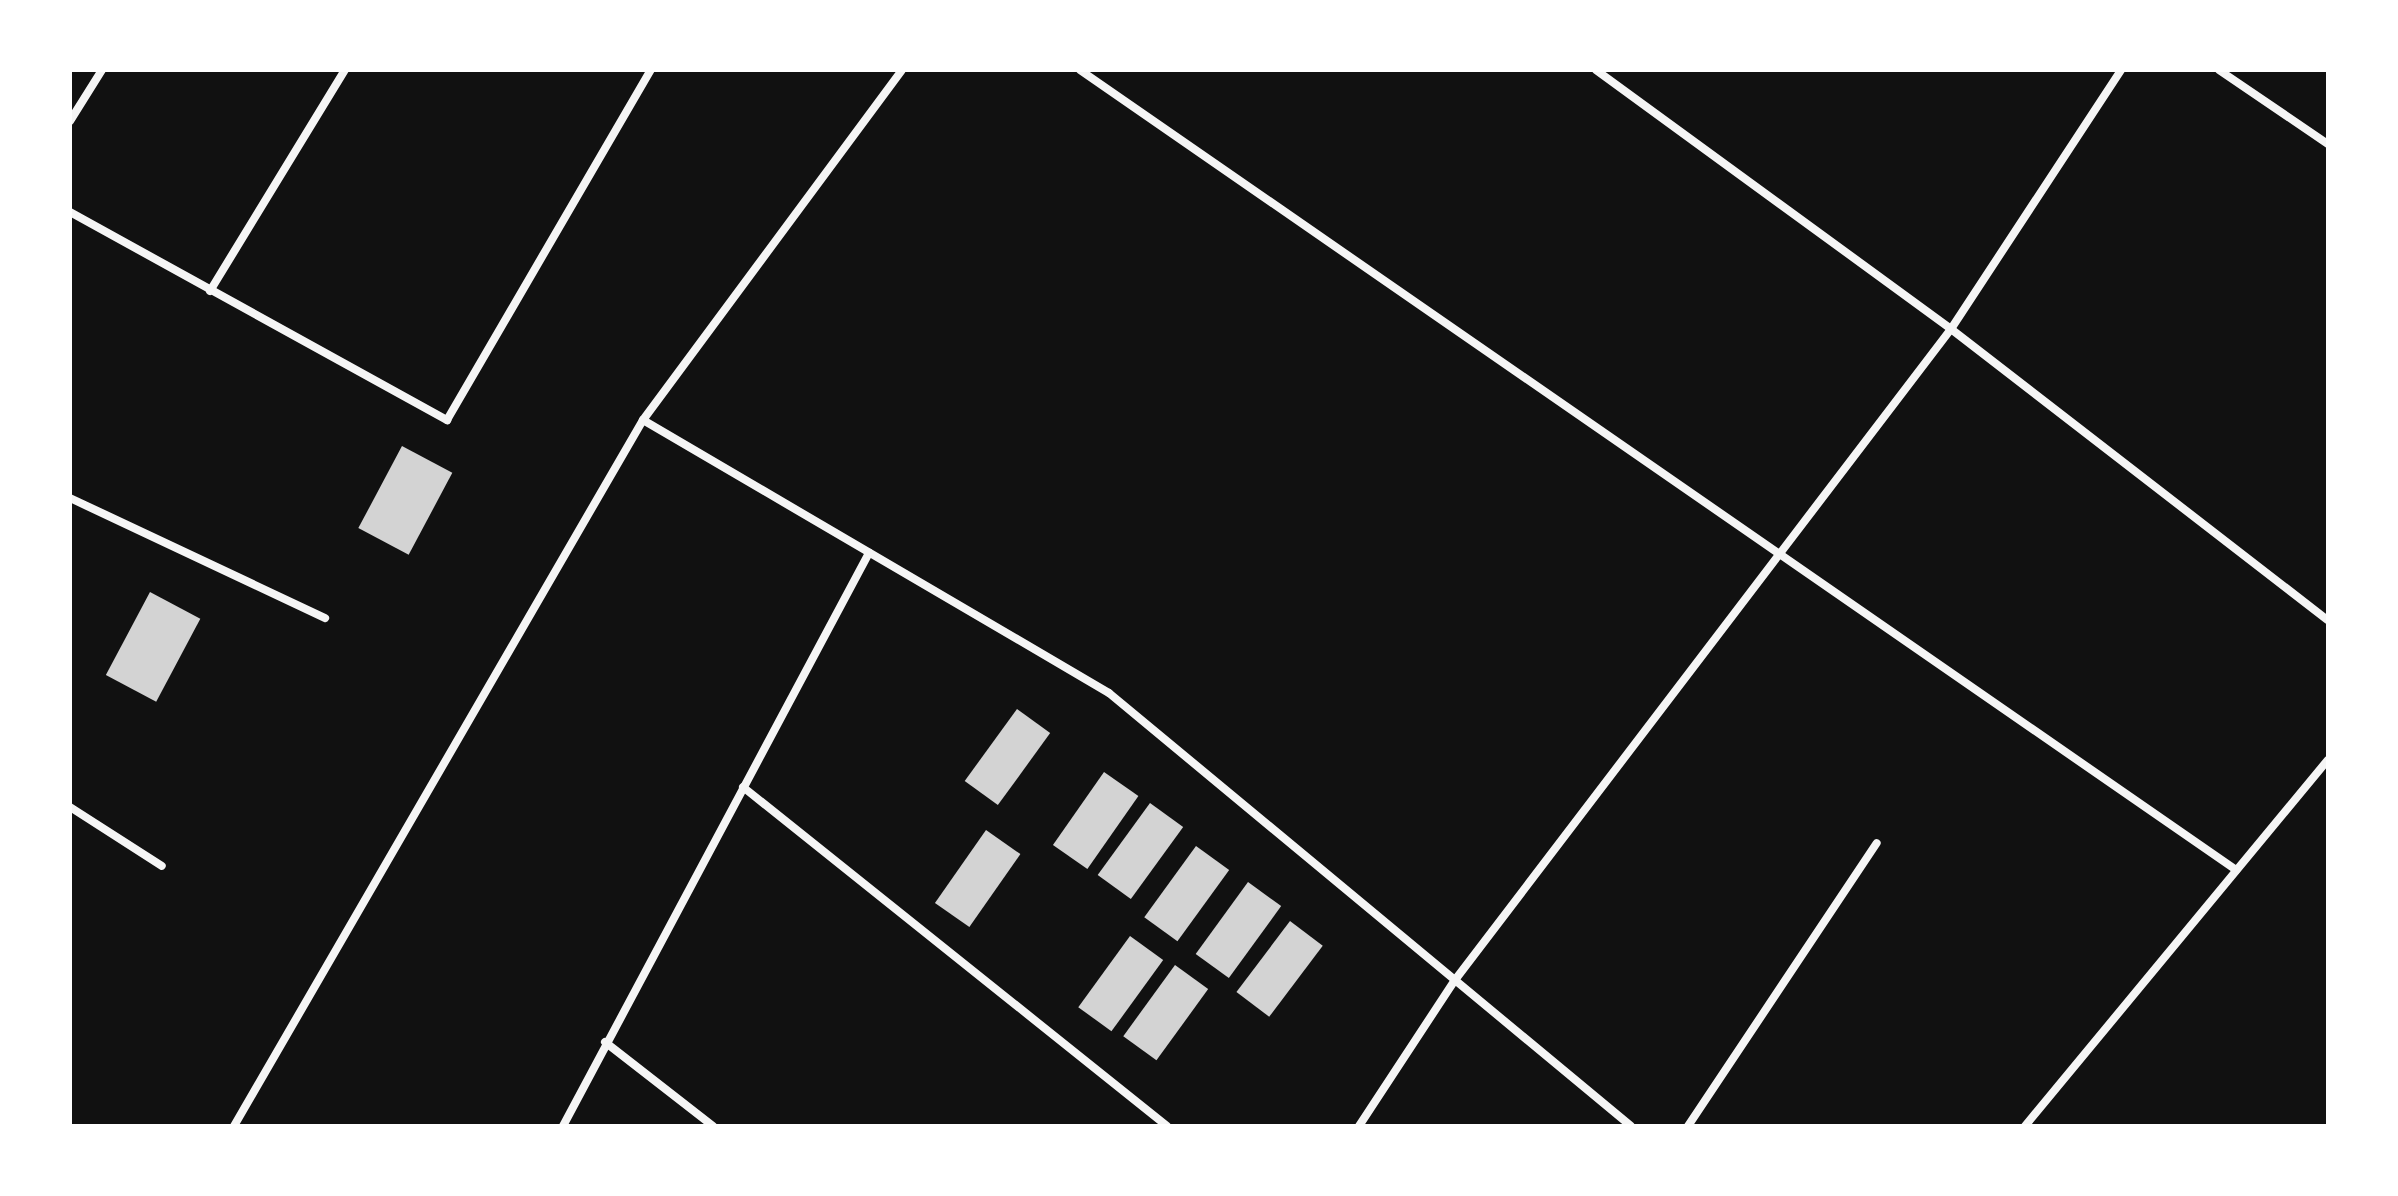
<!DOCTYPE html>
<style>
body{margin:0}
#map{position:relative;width:2398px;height:1196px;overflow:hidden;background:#111;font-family:Quicksand,sans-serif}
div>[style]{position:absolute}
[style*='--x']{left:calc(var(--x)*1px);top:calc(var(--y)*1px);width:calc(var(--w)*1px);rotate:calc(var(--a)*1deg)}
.building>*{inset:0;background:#d3d3d3;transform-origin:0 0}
.minor>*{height:8px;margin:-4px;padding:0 4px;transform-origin:4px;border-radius:4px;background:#f5f5f5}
span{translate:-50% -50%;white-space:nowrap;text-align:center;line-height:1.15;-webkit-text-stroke:7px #fff;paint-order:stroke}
.frame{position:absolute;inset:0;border:72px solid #fff;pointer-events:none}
</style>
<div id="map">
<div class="building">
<div style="left:402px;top:446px;width:57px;height:93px;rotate:28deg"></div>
<div style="left:150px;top:592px;width:57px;height:94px;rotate:28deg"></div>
<div style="left:1017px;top:709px;width:41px;height:89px;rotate:36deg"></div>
<div style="left:1104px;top:772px;width:42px;height:89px;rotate:35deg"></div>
<div style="left:1150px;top:803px;width:41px;height:89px;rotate:36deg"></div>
<div style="left:986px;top:830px;width:42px;height:89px;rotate:35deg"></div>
<div style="left:1196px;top:846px;width:41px;height:88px;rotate:36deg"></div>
<div style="left:1248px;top:882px;width:41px;height:89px;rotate:36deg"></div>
<div style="left:1290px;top:921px;width:41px;height:89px;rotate:37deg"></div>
<div style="left:1130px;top:936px;width:41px;height:88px;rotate:36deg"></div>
<div style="left:1175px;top:965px;width:41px;height:88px;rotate:36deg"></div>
</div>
<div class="minor">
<div style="--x:1080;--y:70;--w:1406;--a:34.68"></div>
<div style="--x:1596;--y:70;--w:439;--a:36.1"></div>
<div style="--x:1951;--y:329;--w:476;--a:37.7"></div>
<div style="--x:2219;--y:70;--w:132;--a:34.2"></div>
<div style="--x:70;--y:121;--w:60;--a:-57.9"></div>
<div style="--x:70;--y:212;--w:431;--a:28.9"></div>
<div style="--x:447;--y:420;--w:405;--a:-59.8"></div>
<div style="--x:210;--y:291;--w:259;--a:-58.6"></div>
<div style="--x:643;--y:420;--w:540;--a:30.36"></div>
<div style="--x:1109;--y:693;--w:678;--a:39.68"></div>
<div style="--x:70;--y:498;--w:282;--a:25.2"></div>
<div style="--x:743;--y:787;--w:543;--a:38.64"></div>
<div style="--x:70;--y:807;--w:109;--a:32.7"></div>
<div style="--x:605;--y:1042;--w:137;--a:37.9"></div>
<div style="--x:234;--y:1126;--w:816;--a:-59.92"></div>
<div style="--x:643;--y:420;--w:435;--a:-53.5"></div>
<div style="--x:563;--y:1126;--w:650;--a:-61.9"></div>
<div style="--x:1359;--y:1126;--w:175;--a:-56.7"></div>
<div style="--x:1455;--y:980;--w:818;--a:-52.7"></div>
<div style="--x:1951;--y:329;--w:310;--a:-56.7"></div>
<div style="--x:1688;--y:1126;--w:340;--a:-56.3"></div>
<div style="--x:2025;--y:1126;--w:475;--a:-50.4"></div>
</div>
<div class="frame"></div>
</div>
